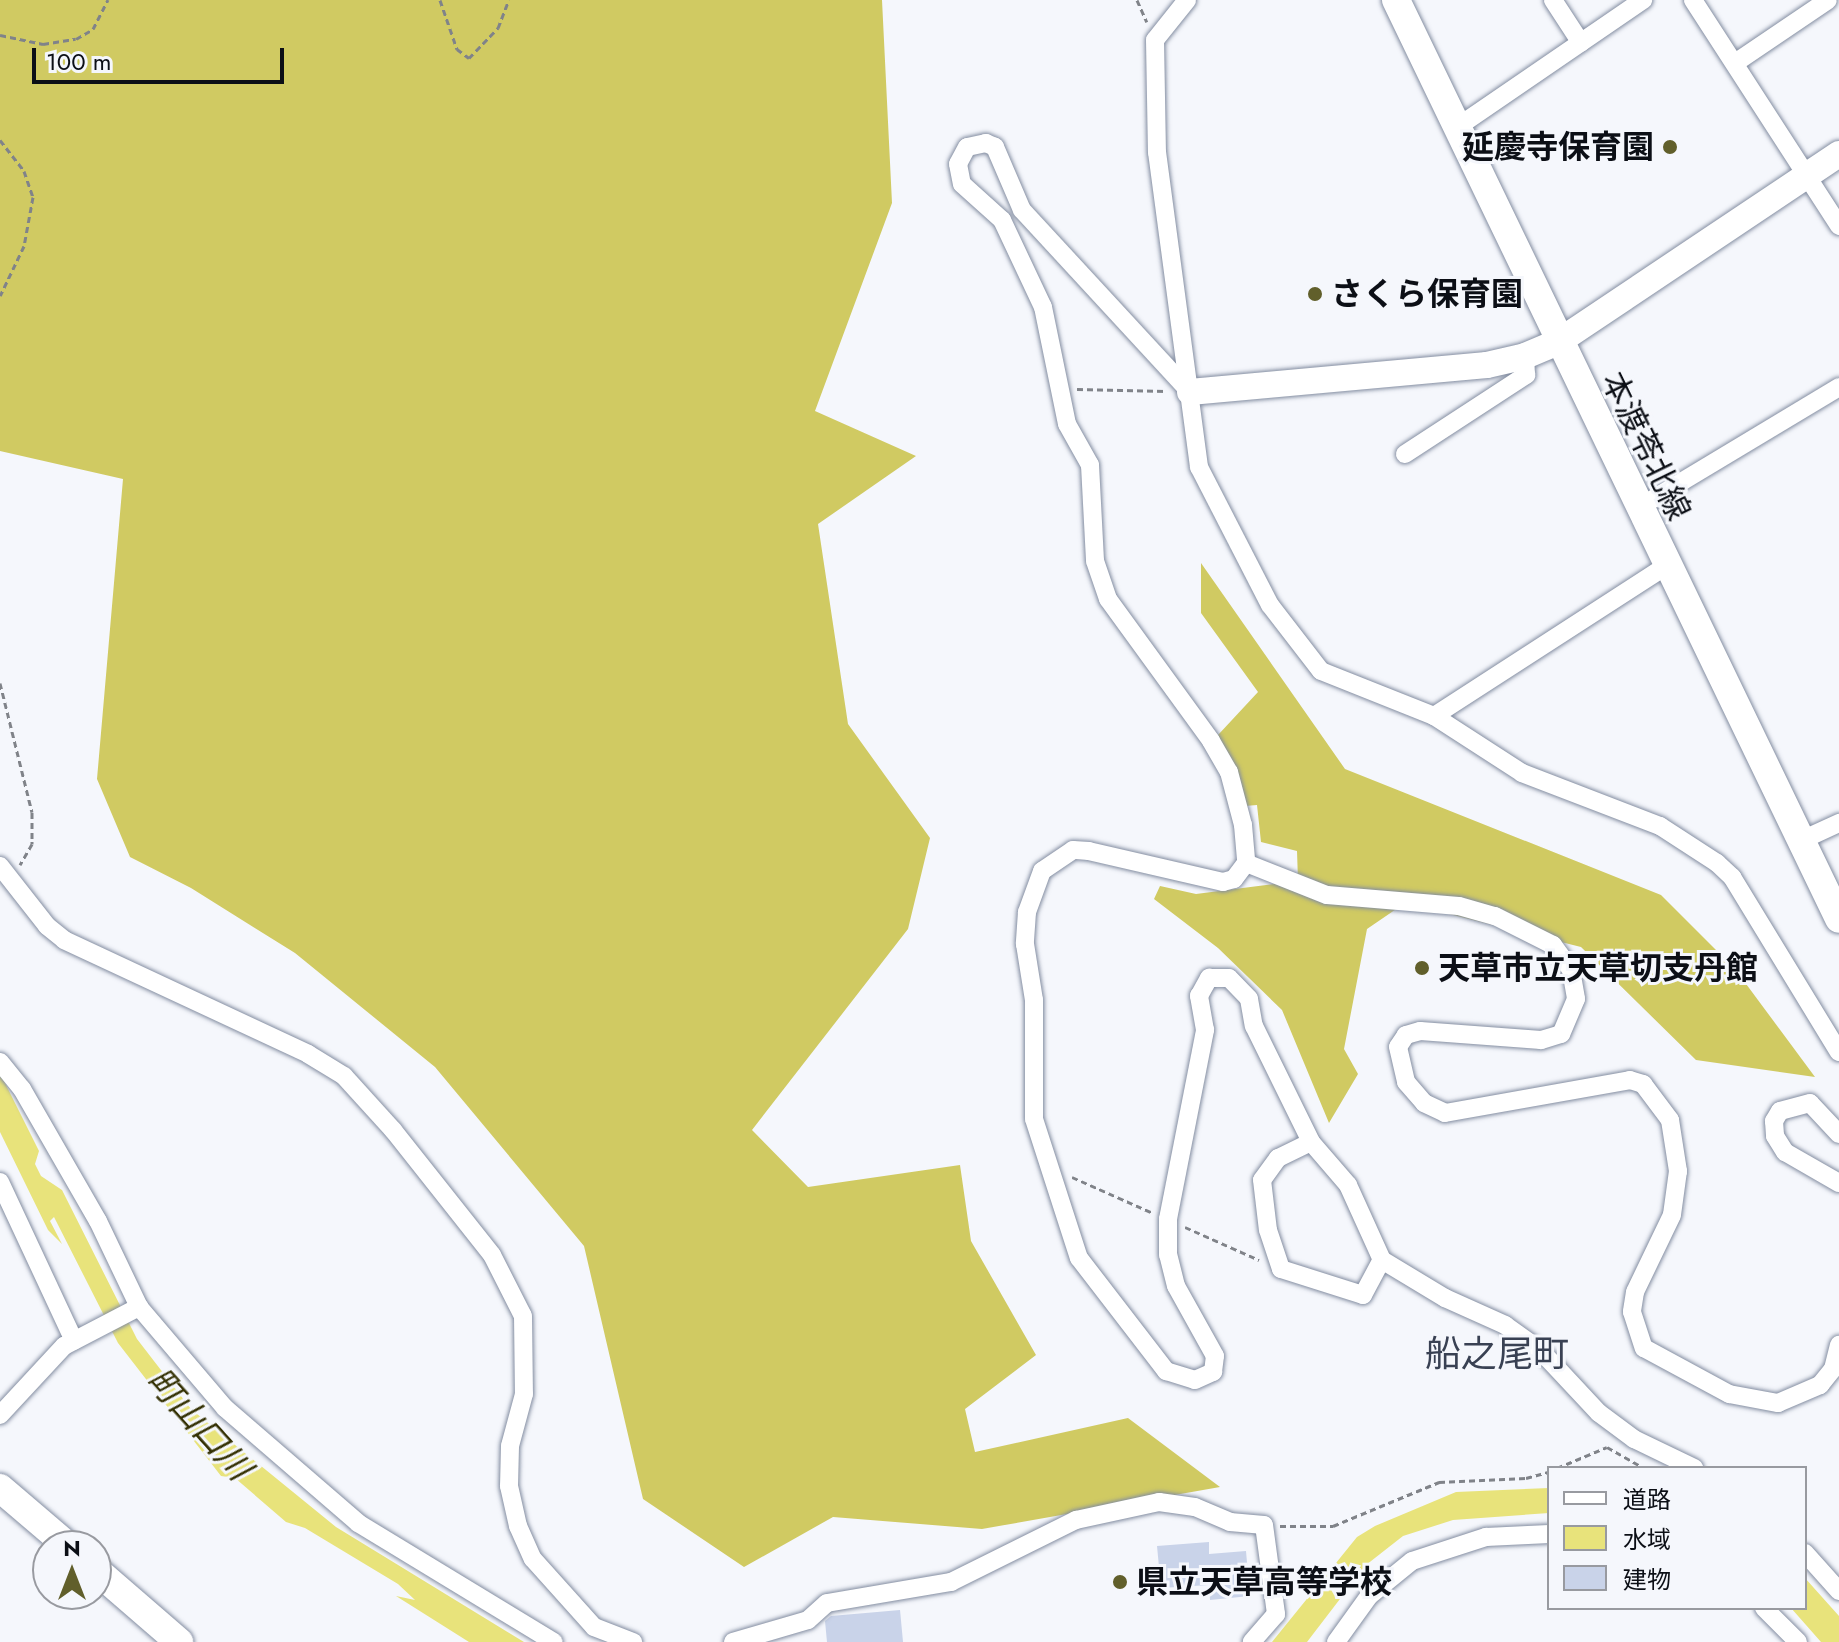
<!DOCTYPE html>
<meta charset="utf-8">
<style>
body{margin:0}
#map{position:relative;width:1839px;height:1642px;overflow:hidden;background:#f5f7fc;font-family:Jost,"Noto Sans JP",sans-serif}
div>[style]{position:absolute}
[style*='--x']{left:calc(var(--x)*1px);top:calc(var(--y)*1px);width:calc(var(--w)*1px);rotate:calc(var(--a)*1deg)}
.forest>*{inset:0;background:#d0ca62}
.water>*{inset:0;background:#e8e37b}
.building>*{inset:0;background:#c9d3e9}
.path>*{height:3px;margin-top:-1.5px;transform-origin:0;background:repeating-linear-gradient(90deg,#808389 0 6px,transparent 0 10px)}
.roads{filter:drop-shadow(0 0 2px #838da1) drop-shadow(0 0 2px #838da1)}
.street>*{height:18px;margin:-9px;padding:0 9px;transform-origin:9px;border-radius:9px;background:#fff}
.secondary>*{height:26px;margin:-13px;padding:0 13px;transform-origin:13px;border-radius:13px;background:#fff}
.primary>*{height:28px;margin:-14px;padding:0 14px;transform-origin:14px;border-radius:14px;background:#fff}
.dots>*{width:22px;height:22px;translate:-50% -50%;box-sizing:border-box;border:4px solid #f5f7fc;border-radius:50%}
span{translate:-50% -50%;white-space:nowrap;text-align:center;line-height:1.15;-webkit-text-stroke:6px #f5f7fc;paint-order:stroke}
.poi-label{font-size:32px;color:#0c0f16;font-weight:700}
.right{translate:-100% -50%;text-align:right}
.left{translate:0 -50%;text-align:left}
.street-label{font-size:32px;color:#0c0f16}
.water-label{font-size:34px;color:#333002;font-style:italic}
.quarter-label{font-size:36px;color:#394153}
.legend{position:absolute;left:1547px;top:1466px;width:260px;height:144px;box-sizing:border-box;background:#f5f7fc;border:2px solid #989aa0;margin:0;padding:10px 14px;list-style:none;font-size:24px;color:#0c0f16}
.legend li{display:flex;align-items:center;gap:16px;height:40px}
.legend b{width:40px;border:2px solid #989aa0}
.north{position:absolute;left:32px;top:1530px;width:80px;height:80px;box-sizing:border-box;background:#f5f7fc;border:2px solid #989aa0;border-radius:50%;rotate:0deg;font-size:22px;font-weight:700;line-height:32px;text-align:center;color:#0c0f16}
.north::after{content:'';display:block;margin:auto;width:28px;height:36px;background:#615f2b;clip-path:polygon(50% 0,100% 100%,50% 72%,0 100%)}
.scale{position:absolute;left:32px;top:48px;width:252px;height:36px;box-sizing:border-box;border:4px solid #0c0f16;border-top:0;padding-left:10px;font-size:24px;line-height:28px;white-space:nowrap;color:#0c0f16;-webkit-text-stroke:6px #f5f7fc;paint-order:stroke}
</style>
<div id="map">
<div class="forest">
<div style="clip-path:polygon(0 0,882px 0,892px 203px,815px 411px,916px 456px,818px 524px,848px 724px,930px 838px,908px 929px,752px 1130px,808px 1187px,960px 1165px,971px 1241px,1036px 1355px,965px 1409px,975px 1452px,1128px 1418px,1220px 1487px,982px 1529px,833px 1517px,744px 1567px,643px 1499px,584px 1246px,435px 1067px,295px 953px,191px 888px,130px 857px,97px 779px,123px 479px,0 451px)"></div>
<div style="clip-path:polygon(1201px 563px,1345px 769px,1661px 895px,1735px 969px,1815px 1077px,1696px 1060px,1581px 947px,1405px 903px,1367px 929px,1344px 1049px,1358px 1074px,1329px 1123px,1282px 1010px,1218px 948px,1154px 899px,1160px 886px,1196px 894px,1298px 881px,1297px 851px,1261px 842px,1257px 805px,1233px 807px,1218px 735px,1258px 692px,1201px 613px)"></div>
</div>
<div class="water">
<div style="clip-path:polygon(0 1073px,39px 1151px,35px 1164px,41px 1176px,62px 1190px,137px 1339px,191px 1409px,336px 1527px,524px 1642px,469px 1642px,396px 1596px,415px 1600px,398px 1584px,305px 1528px,286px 1522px,235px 1478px,221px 1476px,118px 1343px,54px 1217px,50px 1221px,62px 1244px,48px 1230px,0 1132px)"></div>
<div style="clip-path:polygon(1549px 1488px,1549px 1513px,1453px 1520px,1403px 1536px,1366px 1565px,1307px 1642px,1272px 1642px,1357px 1537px,1375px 1526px,1456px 1492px)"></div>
<div style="clip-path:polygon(1805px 1578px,1839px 1616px,1839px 1642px,1821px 1642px,1791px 1608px,1805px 1608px)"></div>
</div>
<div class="building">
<div style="clip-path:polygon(1209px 1542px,1209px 1554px,1246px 1551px,1250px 1596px,1210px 1600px,1209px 1585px,1161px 1588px,1157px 1546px)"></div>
<div style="clip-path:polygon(900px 1610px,903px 1642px,827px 1642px,825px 1621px,831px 1616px)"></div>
</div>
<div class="path">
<div style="--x:440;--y:0;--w:52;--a:70.9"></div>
<div style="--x:457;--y:49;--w:15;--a:37"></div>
<div style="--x:469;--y:58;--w:42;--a:-46"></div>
<div style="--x:498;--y:28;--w:30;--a:-69"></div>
<div style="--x:1137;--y:0;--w:24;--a:66"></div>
<div style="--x:0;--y:35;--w:44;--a:11.8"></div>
<div style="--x:43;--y:44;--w:33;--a:-9"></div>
<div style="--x:76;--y:39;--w:20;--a:-30"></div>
<div style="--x:93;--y:29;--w:33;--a:-63"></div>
<div style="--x:0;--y:140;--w:39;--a:52"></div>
<div style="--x:24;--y:171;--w:28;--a:71"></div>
<div style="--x:33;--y:197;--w:50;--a:100.4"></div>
<div style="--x:24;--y:246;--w:55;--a:115.6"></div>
<div style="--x:1077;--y:389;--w:89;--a:1.3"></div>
<div style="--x:0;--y:683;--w:133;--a:76.1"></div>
<div style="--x:32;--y:812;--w:32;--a:90"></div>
<div style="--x:32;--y:844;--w:24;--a:120"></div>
<div style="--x:1072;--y:1177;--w:89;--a:24"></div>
<div style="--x:1185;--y:1227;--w:81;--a:24"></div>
<div style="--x:1557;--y:1468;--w:54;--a:-22.8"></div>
<div style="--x:1607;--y:1447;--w:43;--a:29.6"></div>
<div style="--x:1280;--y:1526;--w:53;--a:0"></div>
<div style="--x:1333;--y:1526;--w:115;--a:-22.5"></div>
<div style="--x:1439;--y:1482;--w:87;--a:-2.6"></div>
<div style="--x:1526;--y:1478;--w:24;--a:-15"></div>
</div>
<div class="roads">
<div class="street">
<div style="--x:1187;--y:0;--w:51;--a:128.7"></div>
<div style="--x:1155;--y:40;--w:112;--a:89"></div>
<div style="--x:1157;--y:152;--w:318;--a:82.4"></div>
<div style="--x:1199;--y:467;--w:155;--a:62.8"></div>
<div style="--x:1270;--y:605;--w:83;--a:52.3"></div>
<div style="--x:1321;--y:671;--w:122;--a:21.7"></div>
<div style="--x:1434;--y:716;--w:105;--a:32.9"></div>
<div style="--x:1522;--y:773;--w:148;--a:21"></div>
<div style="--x:1660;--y:826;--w:68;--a:33"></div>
<div style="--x:1717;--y:863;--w:21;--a:43"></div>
<div style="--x:1732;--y:877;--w:205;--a:58.6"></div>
<div style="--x:1553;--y:0;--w:51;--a:56.9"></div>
<div style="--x:1693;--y:0;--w:269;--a:57.1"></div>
<div style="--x:1735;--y:63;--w:112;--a:-34.1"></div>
<div style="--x:1456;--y:128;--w:227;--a:-34.4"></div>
<div style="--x:1190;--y:392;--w:248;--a:-132.7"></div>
<div style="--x:1022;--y:210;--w:69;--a:-113.2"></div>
<div style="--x:995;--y:147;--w:10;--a:-156"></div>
<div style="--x:986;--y:143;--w:19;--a:168"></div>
<div style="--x:967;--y:147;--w:19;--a:118"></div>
<div style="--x:958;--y:164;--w:20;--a:79"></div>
<div style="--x:962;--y:184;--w:54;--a:42"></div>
<div style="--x:1002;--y:220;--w:96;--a:64.8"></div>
<div style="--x:1043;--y:307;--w:119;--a:78.4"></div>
<div style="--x:1067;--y:424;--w:47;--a:60.7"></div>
<div style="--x:1090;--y:465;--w:96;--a:87"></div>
<div style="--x:1095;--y:561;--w:40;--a:71.1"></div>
<div style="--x:1108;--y:599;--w:175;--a:54"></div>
<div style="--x:1211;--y:741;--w:36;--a:60"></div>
<div style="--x:1229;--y:772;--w:55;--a:75.2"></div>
<div style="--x:1243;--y:825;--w:38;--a:85"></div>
<div style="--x:1246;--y:863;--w:20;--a:127"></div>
<div style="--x:1234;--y:879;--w:11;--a:165"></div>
<div style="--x:1223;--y:882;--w:138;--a:-167"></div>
<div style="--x:1089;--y:851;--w:16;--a:-176"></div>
<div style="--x:1073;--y:850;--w:37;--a:146"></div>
<div style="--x:1042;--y:871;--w:44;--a:110.1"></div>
<div style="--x:1027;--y:912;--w:32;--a:94"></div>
<div style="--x:1025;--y:944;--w:57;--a:80.9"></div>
<div style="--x:1034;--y:1000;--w:119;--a:90"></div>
<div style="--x:1034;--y:1119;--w:146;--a:72.1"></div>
<div style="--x:1079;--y:1258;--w:143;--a:52.4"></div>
<div style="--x:1166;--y:1371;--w:30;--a:17"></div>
<div style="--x:1195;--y:1380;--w:20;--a:-24"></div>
<div style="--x:1213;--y:1372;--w:16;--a:-83"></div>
<div style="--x:1215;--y:1356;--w:80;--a:-119.1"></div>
<div style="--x:1176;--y:1286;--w:32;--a:-104"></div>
<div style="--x:1168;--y:1255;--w:36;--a:-90"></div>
<div style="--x:1168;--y:1219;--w:193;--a:-78.9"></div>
<div style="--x:1205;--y:1030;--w:35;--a:-100"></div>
<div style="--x:1199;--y:996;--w:21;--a:-61"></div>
<div style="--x:1209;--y:978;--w:20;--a:0"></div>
<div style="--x:1229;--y:978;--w:29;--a:46"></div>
<div style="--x:1249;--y:999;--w:27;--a:80"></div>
<div style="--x:1254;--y:1026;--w:129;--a:63.8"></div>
<div style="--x:1311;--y:1142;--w:57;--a:49.3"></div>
<div style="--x:1348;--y:1185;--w:82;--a:65.6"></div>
<div style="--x:1382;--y:1260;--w:74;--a:31.1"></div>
<div style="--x:1445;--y:1298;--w:66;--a:24.2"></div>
<div style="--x:1505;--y:1325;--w:43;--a:35.5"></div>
<div style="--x:1540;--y:1350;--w:86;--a:46.9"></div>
<div style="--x:1599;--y:1413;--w:44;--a:36.6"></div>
<div style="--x:1634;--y:1439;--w:67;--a:25.8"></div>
<div style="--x:1405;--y:454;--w:145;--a:-33.1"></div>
<div style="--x:1526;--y:375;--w:19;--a:-93"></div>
<div style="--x:1638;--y:508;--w:235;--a:-31"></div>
<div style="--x:1434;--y:716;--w:276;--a:-32.9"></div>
<div style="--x:1802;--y:840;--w:41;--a:-24.7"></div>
<div style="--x:1246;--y:863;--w:87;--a:21.6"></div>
<div style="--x:1327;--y:895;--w:132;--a:4.8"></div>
<div style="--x:1459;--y:906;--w:37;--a:16"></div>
<div style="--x:1495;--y:916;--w:65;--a:26.6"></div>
<div style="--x:1553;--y:945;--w:31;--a:54"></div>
<div style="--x:1571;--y:970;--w:29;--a:80"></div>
<div style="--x:1576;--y:999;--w:38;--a:113"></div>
<div style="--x:1561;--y:1034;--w:21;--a:163"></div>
<div style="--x:1541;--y:1040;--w:121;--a:-175.7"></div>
<div style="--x:1420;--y:1031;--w:15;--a:164"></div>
<div style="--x:1406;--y:1035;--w:14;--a:124"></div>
<div style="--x:1398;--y:1047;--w:36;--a:77"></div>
<div style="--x:1406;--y:1082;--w:28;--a:49"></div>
<div style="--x:1424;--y:1103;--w:23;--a:25"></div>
<div style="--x:1445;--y:1113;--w:188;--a:-10.1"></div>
<div style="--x:1630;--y:1080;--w:14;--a:17"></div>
<div style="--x:1643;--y:1084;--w:45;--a:53.1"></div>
<div style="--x:1670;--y:1120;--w:52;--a:81.1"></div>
<div style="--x:1678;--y:1171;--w:44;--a:97.8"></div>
<div style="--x:1672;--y:1215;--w:85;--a:115.7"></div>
<div style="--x:1635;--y:1292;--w:20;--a:99"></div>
<div style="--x:1632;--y:1312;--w:38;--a:72"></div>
<div style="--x:1644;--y:1348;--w:97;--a:28.4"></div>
<div style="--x:1729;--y:1394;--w:50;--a:10.4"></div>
<div style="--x:1778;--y:1403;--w:46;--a:-23.2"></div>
<div style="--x:1820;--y:1385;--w:21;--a:-51"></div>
<div style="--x:1833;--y:1369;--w:25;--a:-76"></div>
<div style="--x:0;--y:866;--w:76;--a:51.9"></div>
<div style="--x:47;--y:926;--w:22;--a:39"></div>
<div style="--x:64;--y:940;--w:269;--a:25"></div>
<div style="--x:308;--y:1054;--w:42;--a:31.4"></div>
<div style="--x:344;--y:1076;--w:73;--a:47.8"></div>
<div style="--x:393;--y:1130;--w:159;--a:51.6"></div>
<div style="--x:492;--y:1255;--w:68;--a:63.1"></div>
<div style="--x:523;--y:1316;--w:78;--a:89.3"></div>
<div style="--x:524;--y:1394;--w:54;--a:105.1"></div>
<div style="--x:510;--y:1446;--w:40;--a:91.4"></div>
<div style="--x:509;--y:1486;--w:41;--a:77.3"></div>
<div style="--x:518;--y:1526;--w:36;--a:66"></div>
<div style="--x:533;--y:1559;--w:91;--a:48.1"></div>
<div style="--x:594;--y:1627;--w:42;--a:21"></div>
<div style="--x:0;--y:1062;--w:35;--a:51"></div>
<div style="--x:22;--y:1089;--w:152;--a:60.1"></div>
<div style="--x:98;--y:1221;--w:95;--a:64.5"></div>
<div style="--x:139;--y:1307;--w:133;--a:49.6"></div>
<div style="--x:225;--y:1408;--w:176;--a:40.8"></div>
<div style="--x:358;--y:1523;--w:229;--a:31.3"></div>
<div style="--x:1839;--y:1134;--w:42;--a:-133.1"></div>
<div style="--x:1810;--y:1103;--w:31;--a:165"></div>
<div style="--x:1780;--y:1111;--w:12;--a:121"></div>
<div style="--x:1774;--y:1121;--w:15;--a:86"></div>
<div style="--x:1775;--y:1136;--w:19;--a:58"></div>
<div style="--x:1785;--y:1152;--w:62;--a:29.9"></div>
<div style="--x:1311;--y:1142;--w:37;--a:154"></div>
<div style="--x:1278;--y:1158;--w:27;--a:126"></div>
<div style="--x:1262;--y:1180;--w:50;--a:83.2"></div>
<div style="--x:1268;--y:1230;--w:41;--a:71.6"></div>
<div style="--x:1281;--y:1269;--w:86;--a:17.6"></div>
<div style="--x:1363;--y:1295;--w:40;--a:-62"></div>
<div style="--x:0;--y:1182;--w:175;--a:65"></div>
<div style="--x:0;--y:1415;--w:94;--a:-47.2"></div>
<div style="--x:64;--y:1346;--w:85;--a:-27.5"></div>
<div style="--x:1805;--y:1553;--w:51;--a:48.2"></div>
<div style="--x:1764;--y:1608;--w:48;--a:45"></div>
<div style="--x:733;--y:1642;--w:78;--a:-16.3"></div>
<div style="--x:808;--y:1620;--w:25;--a:-42"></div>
<div style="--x:827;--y:1603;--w:126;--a:-9.6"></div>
<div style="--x:951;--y:1582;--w:140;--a:-26.4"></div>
<div style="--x:1076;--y:1520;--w:85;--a:-12.2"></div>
<div style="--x:1159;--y:1502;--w:36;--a:8"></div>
<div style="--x:1195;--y:1507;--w:38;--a:23"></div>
<div style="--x:1230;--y:1522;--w:34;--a:5"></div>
<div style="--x:1264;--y:1525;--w:90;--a:82.3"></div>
<div style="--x:1276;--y:1614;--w:37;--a:131"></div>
<div style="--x:1336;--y:1642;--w:57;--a:-54.3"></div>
<div style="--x:1369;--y:1596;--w:55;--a:-39.1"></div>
<div style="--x:1412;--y:1561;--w:78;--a:-18"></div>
<div style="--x:1486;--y:1537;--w:63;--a:-2.7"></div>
</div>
<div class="secondary">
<div style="--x:1190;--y:392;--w:298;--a:-5.2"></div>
<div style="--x:1487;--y:365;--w:39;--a:-13"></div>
<div style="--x:1525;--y:356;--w:36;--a:-23"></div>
<div style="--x:1558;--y:342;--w:338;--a:-33.8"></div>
</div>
<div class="primary">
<div style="--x:1396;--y:0;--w:1020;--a:64.26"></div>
<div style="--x:0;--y:1488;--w:89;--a:40.5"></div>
<div style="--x:96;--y:1570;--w:110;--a:40.9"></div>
</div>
</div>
<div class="dots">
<div style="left:1670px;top:147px;background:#615f2b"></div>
<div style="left:1315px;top:294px;background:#615f2b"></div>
<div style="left:1422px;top:968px;background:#615f2b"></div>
<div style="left:1120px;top:1582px;background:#615f2b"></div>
</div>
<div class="poi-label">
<span class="right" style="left:1654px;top:147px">延慶寺保育園</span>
<span class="left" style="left:1331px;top:294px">さくら保育園</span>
<span class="left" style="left:1438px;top:968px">天草市立天草切支丹館</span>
<span class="left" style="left:1136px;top:1582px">県立天草高等学校</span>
</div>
<div class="street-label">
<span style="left:1646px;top:446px;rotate:64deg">本渡苓北線</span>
</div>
<div class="water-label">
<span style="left:199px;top:1424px;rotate:48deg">町山口川</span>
</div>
<div class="quarter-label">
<span style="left:1497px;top:1354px">船之尾町</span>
</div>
<ul class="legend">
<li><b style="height:10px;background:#fff"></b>道路</li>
<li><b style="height:22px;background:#e8e37b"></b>水域</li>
<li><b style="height:22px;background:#c9d3e9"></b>建物</li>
</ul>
<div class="north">N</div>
<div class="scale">100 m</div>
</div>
